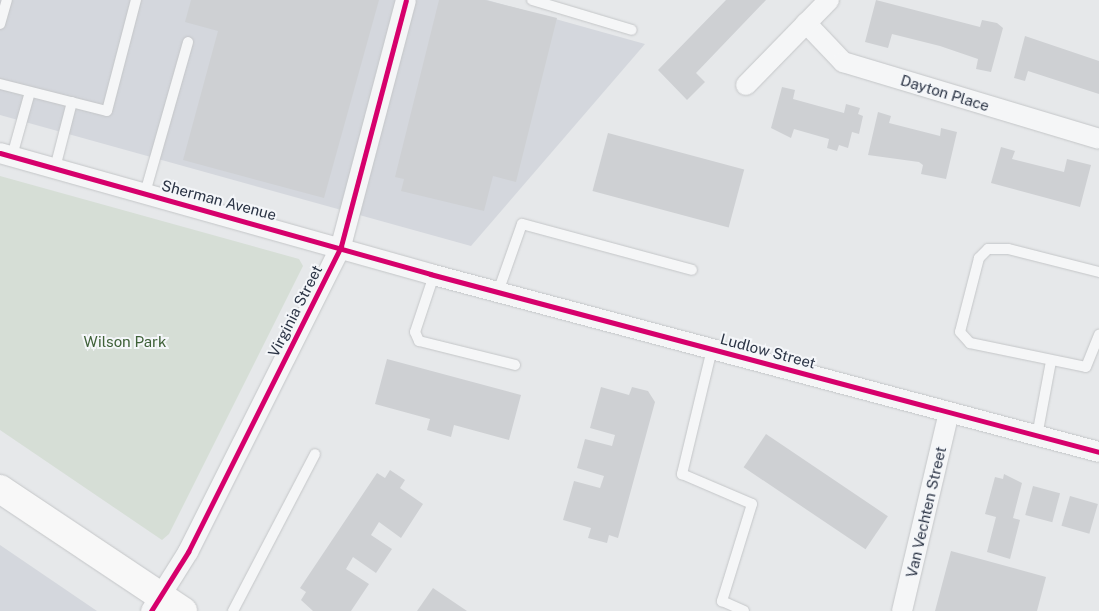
<!DOCTYPE html>
<style>
body{margin:0}
#map{position:relative;width:1099px;height:611px;overflow:hidden;background:#e6e8ea;font-family:"Public Sans",sans-serif}
div>[style]{position:absolute}
[style*='--x']{left:calc(var(--x)*1px);top:calc(var(--y)*1px);width:calc(var(--w)*1px);rotate:calc(var(--a)*1deg)}
.built>*{inset:0;background:#d4d7dd}
.green>*{inset:0;background:#d6ded6}
.building>*{inset:0;background:#ced0d3;transform-origin:0 0}
.roads{filter:drop-shadow(0 0 1px #c4c6c8) drop-shadow(0 0 1px #c4c6c8)}
.lane>*{height:10px;margin:-5px;padding:0 5px;transform-origin:5px;border-radius:5px;background:#f5f6f7}
.street>*{height:20px;margin:-10px;padding:0 10px;transform-origin:10px;border-radius:10px;background:#f5f6f7}
.primary>*{height:28px;margin:-14px;padding:0 14px;transform-origin:14px;border-radius:14px;background:#f8f8f8}
.cycleway>*{height:5px;margin:-2.5px;padding:0 2.5px;transform-origin:2.5px;border-radius:2.5px;background:#d6006c}
span{translate:-50% -50%;white-space:nowrap;text-align:center;line-height:1.15;-webkit-text-stroke:4px #f4f6f9;paint-order:stroke}
.street-label{font-size:15px;color:#2b3445}
.park-label{font-size:15px;color:#3f6138}
</style>
<div id="map">
<div class="built">
<div style="clip-path:polygon(0 0,487px 0,645px 44px,471px 246px,0 115px)"></div>
<div style="clip-path:polygon(0 545px,97px 611px,0 611px)"></div>
</div>
<div class="green">
<div style="clip-path:polygon(0 176px,299px 259px,303px 266px,169px 534px,162px 540px,0 430px)"></div>
</div>
<div class="building">
<div style="clip-path:polygon(191px 0,379px 0,324px 198px,183px 160px,218px 31px,185px 22px)"></div>
<div style="clip-path:polygon(439px 0,485px 0,557px 18px,516px 182px,493px 176px,484px 211px,401px 191px,404px 179px,395px 177px)"></div>
<div style="clip-path:polygon(726px 0,766px 0,696px 73px,705px 82px,687px 100px,658px 70px)"></div>
<div style="clip-path:polygon(876px 0,980px 27px,982px 20px,997px 23px,1003px 28px,991px 72px,976px 69px,978px 59px,940px 46px,892px 34px,888px 48px,865px 42px)"></div>
<div style="clip-path:polygon(1025px 36px,1099px 61px,1099px 94px,1028px 71px,1025px 81px,1014px 78px)"></div>
<div style="clip-path:polygon(782px 87px,795px 90px,793px 99px,844px 113px,846px 104px,860px 108px,858px 114px,863px 116px,859px 134px,852px 132px,848px 148px,839px 145px,837px 151px,827px 148px,829px 139px,794px 129px,791px 138px,771px 128px)"></div>
<div style="clip-path:polygon(878px 112px,891px 116px,889px 123px,940px 136px,941px 128px,957px 132px,946px 179px,921px 174px,923px 165px,919px 162px,868px 155px)"></div>
<div style="left:608px;top:133px;width:141px;height:60px;rotate:15deg"></div>
<div style="clip-path:polygon(1001px 147px,1015px 151px,1012px 159px,1064px 172px,1067px 159px,1091px 165px,1080px 207px,991px 183px)"></div>
<div style="clip-path:polygon(387px 359px,521px 395px,509px 440px,454px 425px,451px 437px,427px 430px,430px 419px,375px 404px)"></div>
<div style="clip-path:polygon(601px 387px,629px 395px,632px 387px,648px 391px,655px 402px,618px 538px,609px 535px,607px 543px,588px 538px,591px 528px,563px 520px,574px 481px,600px 488px,604px 476px,577px 468px,585px 439px,612px 446px,615px 435px,590px 428px)"></div>
<div style="left:766px;top:434px;width:147px;height:40px;rotate:34deg"></div>
<div style="clip-path:polygon(390px 470px,405px 480px,400px 488px,423px 504px,401px 538px,379px 522px,371px 535px,392px 549px,376px 573px,353px 557px,346px 569px,369px 584px,351px 611px,313px 611px,301px 600px,306px 592px,300px 588px,377px 473px,385px 478px)"></div>
<div style="clip-path:polygon(1004px 474px,1022px 483px,1013px 518px,1020px 520px,1010px 559px,987px 552px,996px 517px,985px 514px,995px 477px,1003px 479px)"></div>
<div style="left:1033px;top:486px;width:28px;height:30px;rotate:15deg"></div>
<div style="left:1070px;top:496px;width:29px;height:31px;rotate:16deg"></div>
<div style="clip-path:polygon(951px 551px,1046px 577px,1037px 611px,935px 611px)"></div>
<div style="clip-path:polygon(433px 588px,467px 611px,417px 611px)"></div>
</div>
<div class="roads">
<div class="lane">
<div style="--x:532;--y:0;--w:104;--a:16.7"></div>
<div style="--x:0;--y:24;--w:25;--a:-74"></div>
<div style="--x:0;--y:84;--w:110;--a:14.2"></div>
<div style="--x:107;--y:111;--w:115;--a:-75.4"></div>
<div style="--x:12;--y:156;--w:66;--a:-74.3"></div>
<div style="--x:55;--y:168;--w:68;--a:-75.6"></div>
<div style="--x:145;--y:193;--w:157;--a:-74.1"></div>
<div style="--x:1099;--y:272;--w:94;--a:-165.8"></div>
<div style="--x:1008;--y:249;--w:20;--a:180"></div>
<div style="--x:988;--y:249;--w:13;--a:135"></div>
<div style="--x:979;--y:258;--w:76;--a:104.4"></div>
<div style="--x:960;--y:332;--w:15;--a:48"></div>
<div style="--x:970;--y:343;--w:118;--a:11.7"></div>
<div style="--x:1086;--y:367;--w:35;--a:-68"></div>
<div style="--x:434;--y:275;--w:60;--a:108.4"></div>
<div style="--x:415;--y:332;--w:10;--a:66"></div>
<div style="--x:419;--y:341;--w:99;--a:14"></div>
<div style="--x:498;--y:292;--w:72;--a:-70.6"></div>
<div style="--x:522;--y:224;--w:176;--a:15.1"></div>
<div style="--x:712;--y:349;--w:129;--a:103.5"></div>
<div style="--x:682;--y:474;--w:76;--a:23.2"></div>
<div style="--x:752;--y:504;--w:102;--a:107.2"></div>
<div style="--x:722;--y:601;--w:24;--a:24"></div>
<div style="--x:1037;--y:436;--w:76;--a:-79.4"></div>
<div style="--x:233;--y:611;--w:177;--a:-62.4"></div>
</div>
<div class="street">
<div style="--x:806;--y:23;--w:54;--a:46.5"></div>
<div style="--x:843;--y:62;--w:267;--a:16.7"></div>
<div style="--x:746;--y:85;--w:119;--a:-45.7"></div>
<div style="--x:0;--y:153;--w:447;--a:15.7"></div>
<div style="--x:430;--y:274;--w:692;--a:14.9"></div>
<div style="--x:151;--y:611;--w:70;--a:-57.9"></div>
<div style="--x:188;--y:552;--w:342;--a:-63.4"></div>
<div style="--x:341;--y:246;--w:254;--a:-75.2"></div>
<div style="--x:902;--y:611;--w:204;--a:-76.7"></div>
</div>
<div class="primary">
<div style="--x:0;--y:489;--w:220;--a:33.7"></div>
</div>
</div>
<div class="cycleway">
<div style="--x:0;--y:153;--w:447;--a:15.7"></div>
<div style="--x:430;--y:274;--w:692;--a:14.9"></div>
<div style="--x:151;--y:611;--w:70;--a:-57.9"></div>
<div style="--x:188;--y:552;--w:342;--a:-63.4"></div>
<div style="--x:341;--y:246;--w:254;--a:-75.2"></div>
</div>
<div class="street-label">
<span style="left:945px;top:93px;rotate:17deg">Dayton Place</span>
<span style="left:219px;top:200px;rotate:15deg">Sherman Avenue</span>
<span style="left:295px;top:311px;rotate:-63deg">Virginia Street</span>
<span style="left:768px;top:351px;rotate:15deg">Ludlow Street</span>
<span style="left:926px;top:512px;rotate:-77deg">Van Vechten Street</span>
</div>
<div class="park-label">
<span style="left:125px;top:342px">Wilson Park</span>
</div>
</div>
